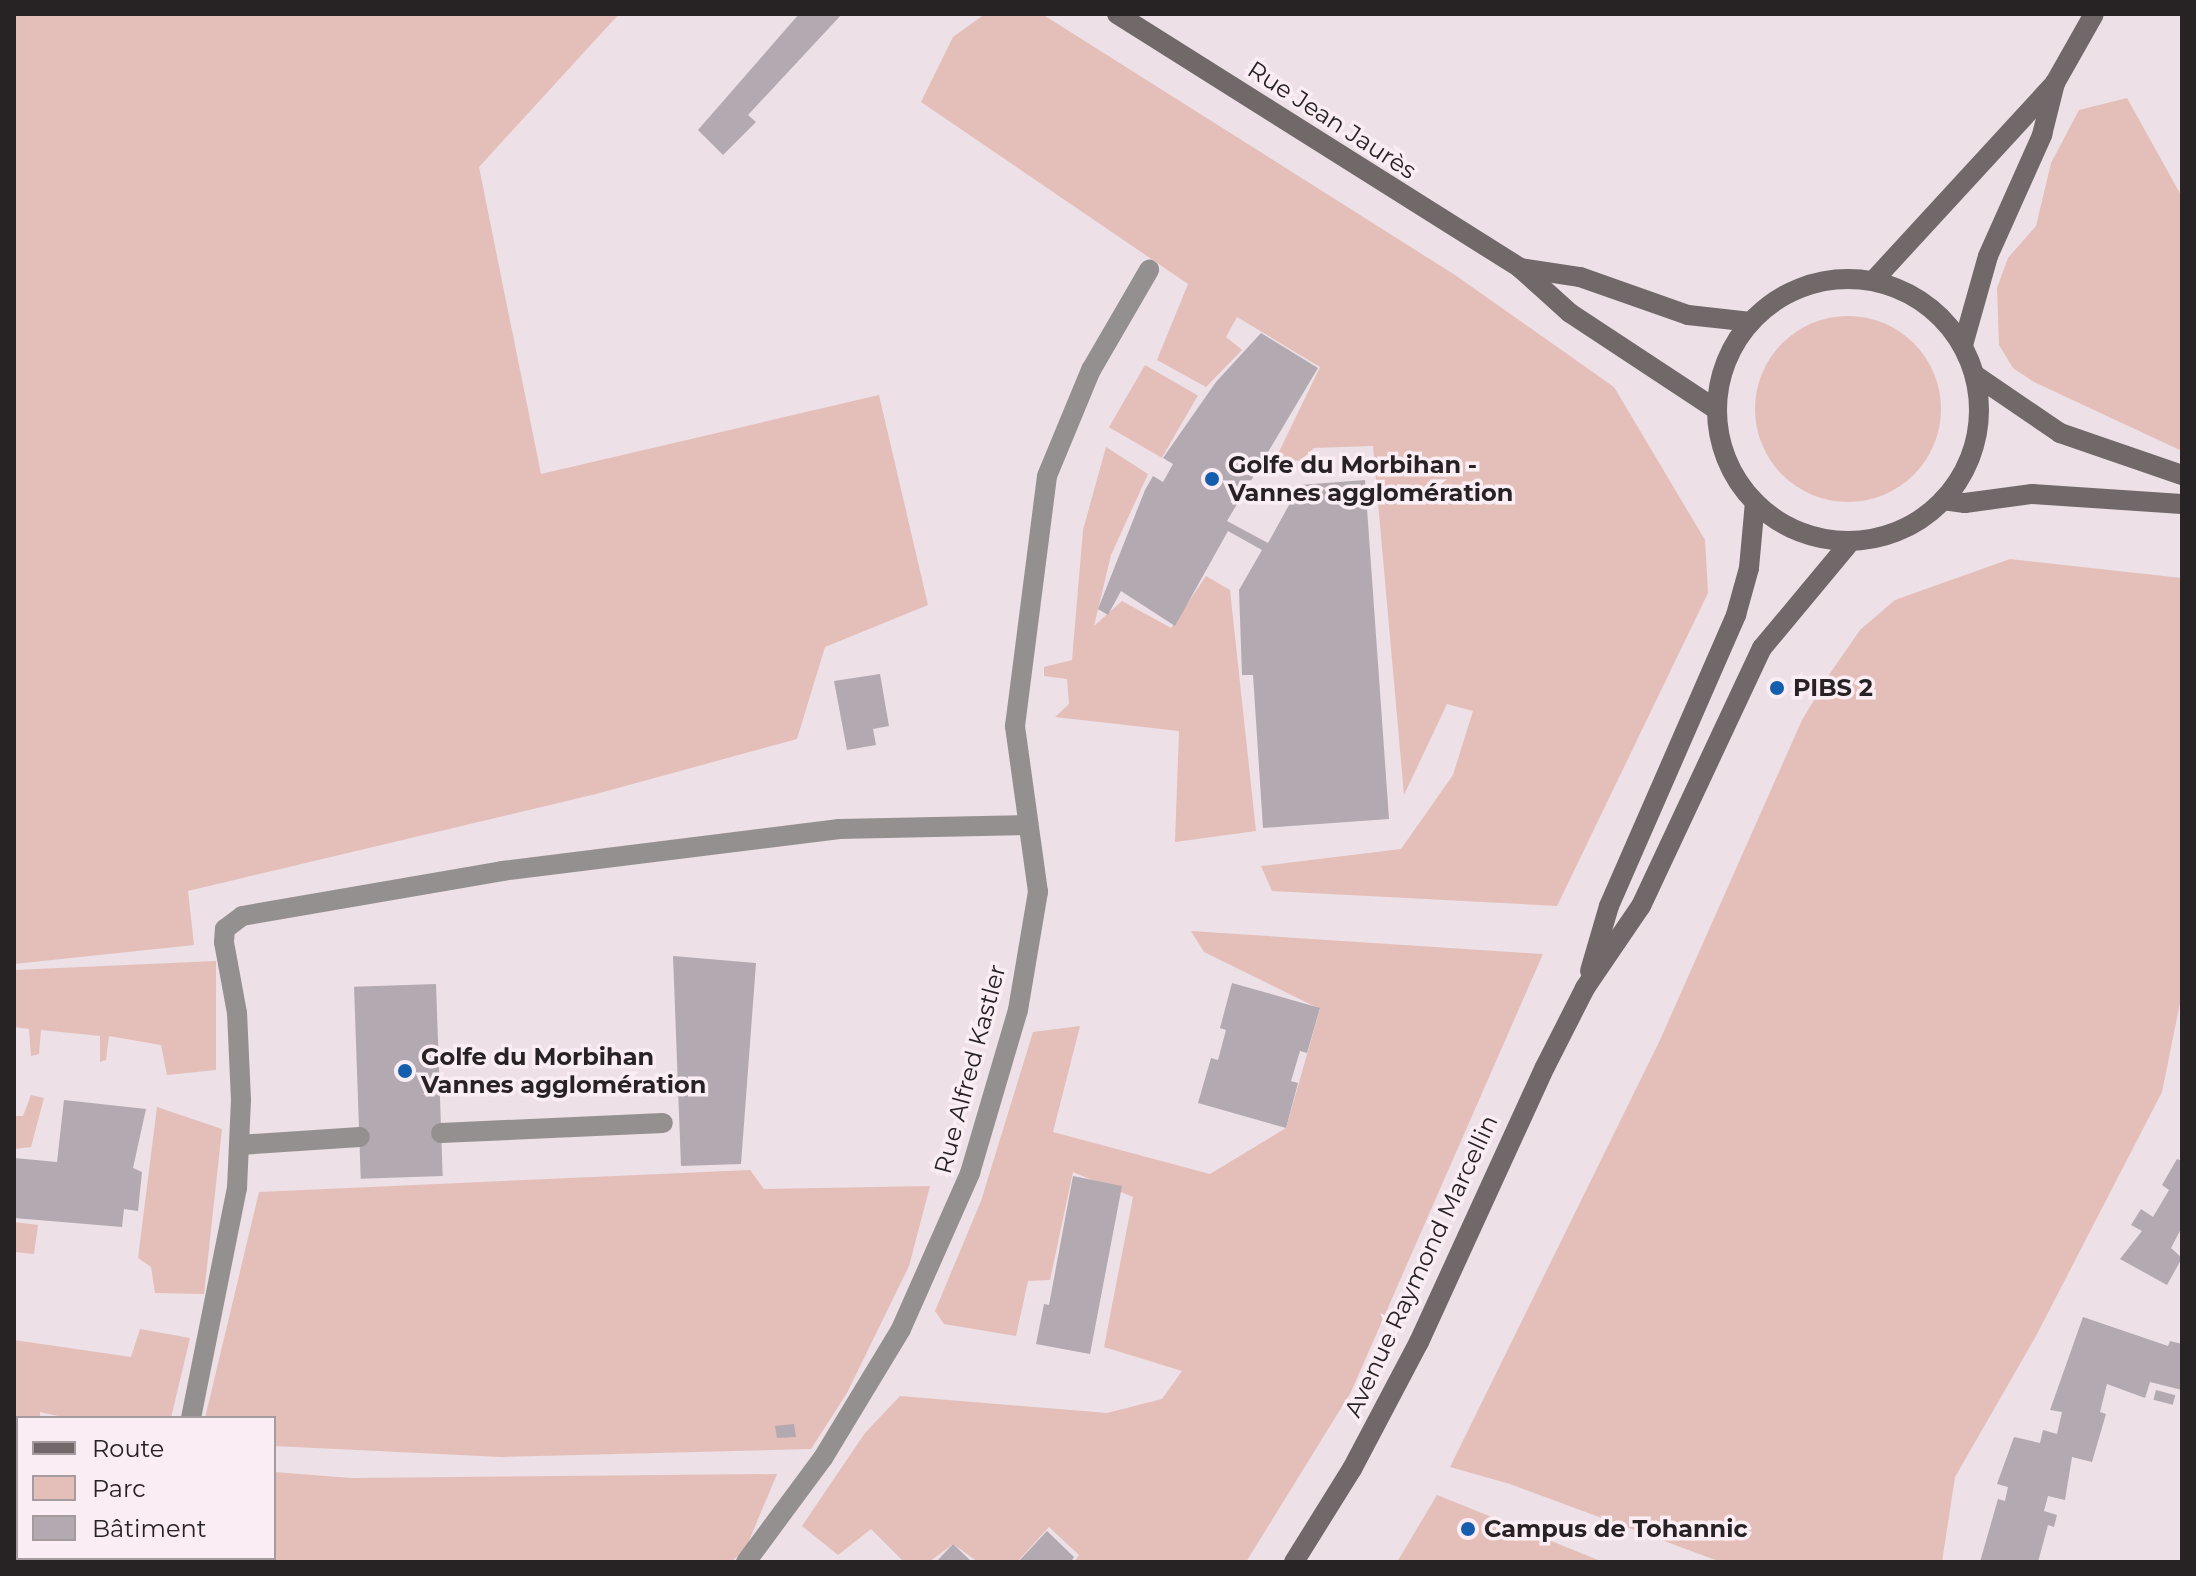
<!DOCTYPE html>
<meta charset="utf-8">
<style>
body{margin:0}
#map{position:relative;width:2196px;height:1576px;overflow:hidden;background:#ede0e6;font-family:Montserrat,sans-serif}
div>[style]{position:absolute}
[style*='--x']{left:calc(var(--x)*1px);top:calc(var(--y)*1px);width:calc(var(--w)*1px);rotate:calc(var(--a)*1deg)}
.green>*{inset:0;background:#e4bfb9;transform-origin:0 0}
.round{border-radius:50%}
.building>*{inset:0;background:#b3a9b1;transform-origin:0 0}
.service>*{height:20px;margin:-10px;padding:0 10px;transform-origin:10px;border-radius:10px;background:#959090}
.minor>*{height:20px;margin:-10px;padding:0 10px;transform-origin:10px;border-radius:10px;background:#959090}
.secondary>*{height:20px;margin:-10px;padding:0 10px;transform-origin:10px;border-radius:10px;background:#706869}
.secondary>.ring{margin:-10px;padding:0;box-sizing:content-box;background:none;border:20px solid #706869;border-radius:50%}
.dots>*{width:22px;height:22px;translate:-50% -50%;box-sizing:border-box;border:4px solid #faedf3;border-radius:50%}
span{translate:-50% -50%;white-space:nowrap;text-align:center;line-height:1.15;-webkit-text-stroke:7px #faedf3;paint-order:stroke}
.street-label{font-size:24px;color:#272224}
.poi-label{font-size:24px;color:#272224;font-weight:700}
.left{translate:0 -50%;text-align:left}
.frame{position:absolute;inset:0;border:16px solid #272224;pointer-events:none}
.legend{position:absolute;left:16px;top:1416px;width:260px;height:144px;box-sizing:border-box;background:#faedf3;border:2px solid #a69ca0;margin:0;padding:10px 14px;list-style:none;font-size:24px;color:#272224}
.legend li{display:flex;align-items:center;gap:16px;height:40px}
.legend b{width:40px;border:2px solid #a69ca0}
</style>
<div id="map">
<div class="green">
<div style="clip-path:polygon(14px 14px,619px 14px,479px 167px,541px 474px,879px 395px,928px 605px,825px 647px,797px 739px,596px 794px,188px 891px,194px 945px,14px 964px)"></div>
<div style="clip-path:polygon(985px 14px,1042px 14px,1455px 275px,1614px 387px,1705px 540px,1708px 593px,1557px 906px,1272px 891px,1261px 866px,1401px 849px,1453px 775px,1473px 711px,1447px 704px,1404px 795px,1373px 446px,1314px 448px,1300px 461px,1276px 458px,1320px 367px,1237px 317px,1226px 337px,1242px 350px,1206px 387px,1157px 360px,1188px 284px,921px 102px,953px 37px)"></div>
<div style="clip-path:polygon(2127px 98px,2182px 197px,2182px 451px,2034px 382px,2013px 368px,1999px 345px,1997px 288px,2008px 258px,2036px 226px,2051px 163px,2079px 110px)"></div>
<div class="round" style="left:1755px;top:316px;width:186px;height:186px"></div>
<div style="left:1145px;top:365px;width:61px;height:72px;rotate:30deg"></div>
<div style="clip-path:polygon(1106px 447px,1148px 474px,1111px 555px,1094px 626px,1122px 601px,1171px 628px,1206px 576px,1230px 590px,1256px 831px,1175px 842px,1179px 731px,1055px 717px,1069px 704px,1067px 679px,1044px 676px,1044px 667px,1072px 660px,1083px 530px)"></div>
<div style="clip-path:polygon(2010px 559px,2182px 578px,2182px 993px,2162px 1092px,2036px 1336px,1955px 1477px,1942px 1562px,1721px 1562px,1510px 1484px,1450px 1467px,1660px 1040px,1802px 720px,1831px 672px,1860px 630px,1895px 600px)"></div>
<div style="clip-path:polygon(1191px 931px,1543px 954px,1351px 1392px,1246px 1562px,1074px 1562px,1079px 1555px,1049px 1527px,1017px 1562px,978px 1562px,953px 1544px,929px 1562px,904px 1562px,871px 1529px,838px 1555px,802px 1526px,865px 1433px,900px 1396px,1107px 1413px,1162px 1399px,1182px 1371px,1104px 1347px,1133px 1197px,1073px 1172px,1050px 1280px,1028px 1281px,1016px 1336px,944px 1324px,935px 1311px,981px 1201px,1033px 1032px,1080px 1026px,1053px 1132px,1210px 1174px,1286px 1128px,1320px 1009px,1204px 952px)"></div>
<div style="clip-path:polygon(216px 961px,216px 1070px,167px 1075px,161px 1045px,109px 1036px,106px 1060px,100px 1062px,100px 1036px,41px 1030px,39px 1054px,31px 1056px,29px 1029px,14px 1027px,14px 970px)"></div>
<div style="clip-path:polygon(31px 1095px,44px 1098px,31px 1147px,14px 1149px,14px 1116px,23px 1116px)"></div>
<div style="clip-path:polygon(157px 1107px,222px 1129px,204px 1294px,155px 1293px,151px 1267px,138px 1258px)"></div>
<div style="clip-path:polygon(750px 1170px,764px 1189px,930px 1186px,909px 1266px,847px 1393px,811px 1449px,501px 1457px,274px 1446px,274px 1418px,205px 1418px,259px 1192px)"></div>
<div style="clip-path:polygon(14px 1222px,38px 1225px,34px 1254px,14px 1252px)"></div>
<div style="clip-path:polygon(140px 1329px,190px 1338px,171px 1418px,67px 1418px,40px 1412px,40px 1418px,18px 1418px,14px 1500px,14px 1340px,131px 1357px)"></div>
<div style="clip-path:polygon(274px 1472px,351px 1478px,777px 1474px,746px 1548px,731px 1562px,188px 1562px,274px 1558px)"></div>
<div style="clip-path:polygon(1437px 1495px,1603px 1562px,1397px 1562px)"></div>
</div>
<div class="building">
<div style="clip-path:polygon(799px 14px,842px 14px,748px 115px,756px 122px,723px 155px,698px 130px)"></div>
<div style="clip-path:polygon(1261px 333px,1318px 368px,1227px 521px,1268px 543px,1300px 485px,1365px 480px,1389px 819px,1263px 828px,1253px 675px,1242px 675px,1239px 590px,1262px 550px,1228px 531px,1175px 626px,1121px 591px,1108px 615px,1098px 609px,1145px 490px,1153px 476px,1163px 482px,1173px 464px,1163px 458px,1216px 382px)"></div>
<div style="clip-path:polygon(880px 674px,889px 726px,873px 729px,876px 745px,847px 750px,834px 681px)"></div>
<div style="clip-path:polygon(673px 956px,756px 963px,741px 1164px,681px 1166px)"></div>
<div style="clip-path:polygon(1232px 983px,1320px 1008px,1307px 1053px,1300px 1051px,1291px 1081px,1298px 1083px,1286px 1128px,1198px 1103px,1211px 1058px,1218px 1060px,1226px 1030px,1220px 1028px)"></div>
<div style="left:436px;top:984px;width:192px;height:82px;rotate:88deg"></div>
<div style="clip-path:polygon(64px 1100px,146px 1109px,133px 1168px,142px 1172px,138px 1211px,124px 1209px,122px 1227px,14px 1218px,14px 1158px,57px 1162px)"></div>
<div style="clip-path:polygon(2177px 1159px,2182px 1161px,2182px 1227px,2171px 1248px,2182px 1258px,2167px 1285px,2120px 1259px,2142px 1231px,2131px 1225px,2141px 1209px,2153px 1217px,2169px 1190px,2162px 1185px)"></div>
<div style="clip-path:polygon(1073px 1176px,1122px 1186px,1090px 1354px,1036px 1344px,1044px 1304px,1049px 1305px)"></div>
<div style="clip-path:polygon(2083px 1317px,2168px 1346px,2170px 1341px,2182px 1344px,2182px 1390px,2150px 1382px,2145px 1398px,2107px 1384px,2100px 1412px,2106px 1414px,2092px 1462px,2072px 1457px,2065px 1500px,2048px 1496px,2044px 1511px,2057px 1515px,2054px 1527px,2048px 1525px,2038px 1562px,1980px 1562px,1998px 1499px,2005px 1501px,2008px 1487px,1997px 1484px,2014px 1437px,2040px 1443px,2043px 1430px,2057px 1434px,2062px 1412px,2050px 1410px)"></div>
<div style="left:2156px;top:1390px;width:20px;height:10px;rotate:15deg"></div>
<div style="clip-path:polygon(794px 1424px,796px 1437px,777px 1438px,775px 1426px)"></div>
<div style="clip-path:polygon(1047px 1531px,1074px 1557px,1071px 1562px,1018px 1562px)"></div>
<div style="clip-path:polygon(953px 1544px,972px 1562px,936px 1562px)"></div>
</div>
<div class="service">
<div style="--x:441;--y:1133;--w:222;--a:-2.6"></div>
<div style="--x:239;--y:1145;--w:121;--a:-3.8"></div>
</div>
<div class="minor">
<div style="--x:191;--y:1418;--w:235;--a:-78.7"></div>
<div style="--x:237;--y:1188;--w:88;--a:-87.4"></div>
<div style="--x:241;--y:1100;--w:87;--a:-92.6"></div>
<div style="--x:237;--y:1013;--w:72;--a:-100.4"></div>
<div style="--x:224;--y:942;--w:13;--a:-86"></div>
<div style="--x:225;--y:929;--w:21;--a:-37"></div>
<div style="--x:242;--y:916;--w:264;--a:-9.8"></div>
<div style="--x:502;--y:871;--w:340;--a:-7.1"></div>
<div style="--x:839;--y:829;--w:189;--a:-1.2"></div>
<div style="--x:170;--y:1558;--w:4;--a:90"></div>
<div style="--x:746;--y:1562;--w:129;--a:-53.5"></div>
<div style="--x:823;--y:1458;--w:151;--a:-58.8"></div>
<div style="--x:901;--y:1329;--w:171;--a:-66.1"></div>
<div style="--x:970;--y:1173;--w:170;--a:-73.6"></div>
<div style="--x:1018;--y:1010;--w:120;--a:-80.4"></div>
<div style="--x:1038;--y:892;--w:168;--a:-97.9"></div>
<div style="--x:1015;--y:726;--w:252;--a:-82.7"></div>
<div style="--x:1047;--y:476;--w:115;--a:-67.5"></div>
<div style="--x:1091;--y:370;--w:116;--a:-59.9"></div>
</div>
<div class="secondary">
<div style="--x:1117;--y:14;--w:476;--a:32.2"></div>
<div style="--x:1520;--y:268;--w:67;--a:42"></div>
<div style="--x:1570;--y:313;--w:176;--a:33.4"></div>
<div style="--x:1520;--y:268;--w:61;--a:8.5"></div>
<div style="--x:1580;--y:277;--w:114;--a:19.4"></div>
<div style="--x:1688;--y:315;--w:63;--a:6.3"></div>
<div class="ring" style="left:1717px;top:279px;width:242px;height:242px"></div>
<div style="--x:1873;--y:281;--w:269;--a:-47.4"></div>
<div style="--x:1963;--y:345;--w:92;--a:-74.3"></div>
<div style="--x:1988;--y:256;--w:133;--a:-65.9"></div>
<div style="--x:2042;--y:135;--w:54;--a:-76"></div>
<div style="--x:2055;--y:83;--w:79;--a:-60.5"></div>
<div style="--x:1975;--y:375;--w:103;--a:34.3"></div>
<div style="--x:2060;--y:433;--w:129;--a:19"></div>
<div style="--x:1943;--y:500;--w:22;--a:8"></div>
<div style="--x:1965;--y:503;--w:68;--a:-7.7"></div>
<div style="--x:2032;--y:494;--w:150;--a:3.8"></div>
<div style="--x:1590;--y:971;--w:68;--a:-73.7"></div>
<div style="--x:1609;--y:906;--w:318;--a:-66.4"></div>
<div style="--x:1736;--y:615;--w:49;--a:-74.5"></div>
<div style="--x:1749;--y:568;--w:66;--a:-84.8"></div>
<div style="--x:1294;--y:1562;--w:110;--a:-58.1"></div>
<div style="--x:1352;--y:1469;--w:144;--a:-62.2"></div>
<div style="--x:1419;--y:1342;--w:302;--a:-65.4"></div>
<div style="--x:1545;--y:1067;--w:89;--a:-63.1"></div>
<div style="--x:1585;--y:988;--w:99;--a:-55.7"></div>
<div style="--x:1641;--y:906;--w:285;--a:-64.9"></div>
<div style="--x:1762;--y:648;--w:139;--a:-50.2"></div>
</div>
<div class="dots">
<div style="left:1212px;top:479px;background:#155eae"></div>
<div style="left:1777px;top:688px;background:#155eae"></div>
<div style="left:405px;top:1071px;background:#155eae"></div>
<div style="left:1468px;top:1529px;background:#155eae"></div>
</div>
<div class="street-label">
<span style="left:1332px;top:120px;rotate:33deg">Rue Jean Jaurès</span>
<span style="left:970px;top:1069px;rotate:-75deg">Rue Alfred Kastler</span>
<span style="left:1421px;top:1266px;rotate:-65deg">Avenue Raymond Marcellin</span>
</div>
<div class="poi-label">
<span class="left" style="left:1228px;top:479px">Golfe du Morbihan -<br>Vannes agglomération</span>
<span class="left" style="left:1793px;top:688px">PIBS 2</span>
<span class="left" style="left:421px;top:1071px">Golfe du Morbihan<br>Vannes agglomération</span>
<span class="left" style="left:1484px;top:1529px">Campus de Tohannic</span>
</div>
<div class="frame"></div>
<ul class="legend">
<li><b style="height:10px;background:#706869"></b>Route</li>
<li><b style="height:22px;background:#e4bfb9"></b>Parc</li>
<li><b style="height:22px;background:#b3a9b1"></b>Bâtiment</li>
</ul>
</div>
